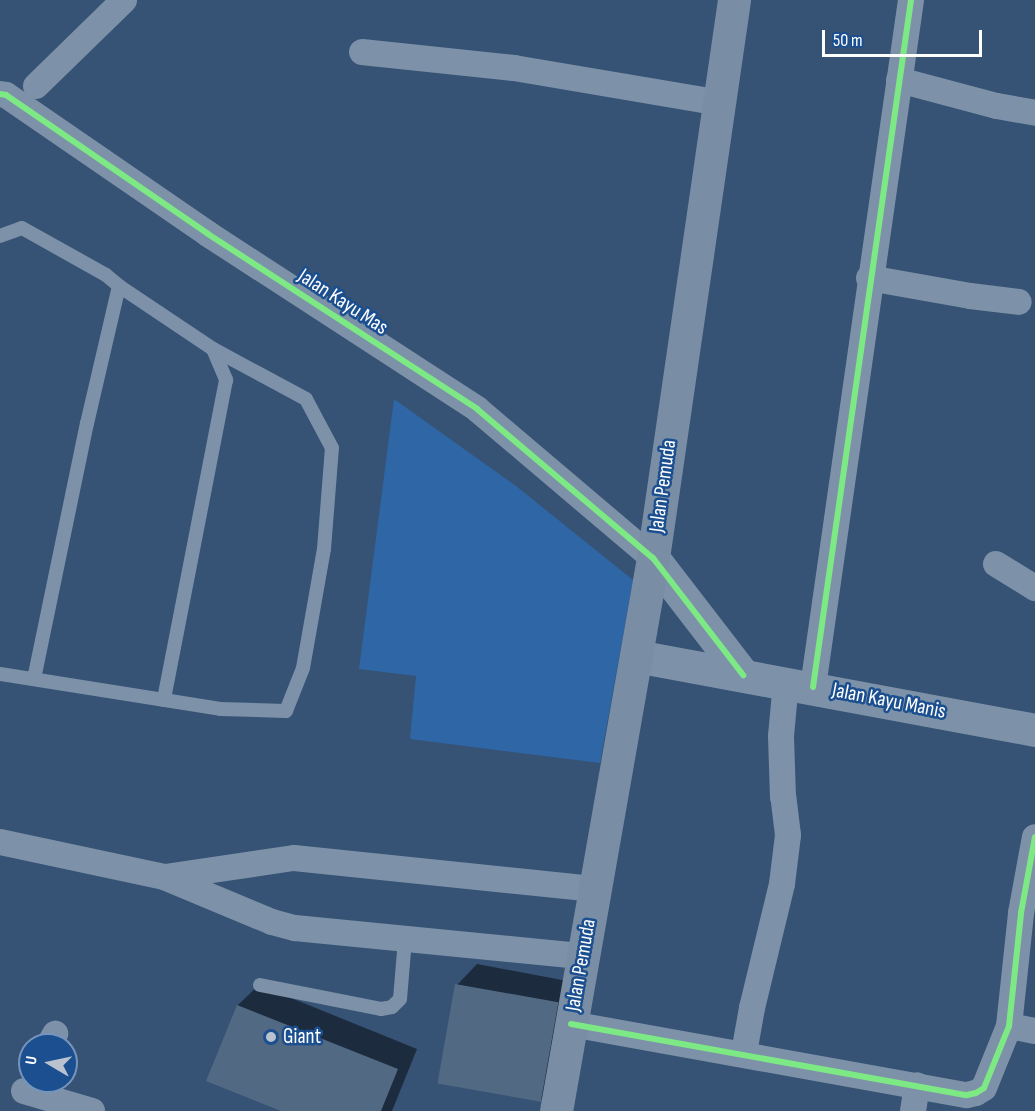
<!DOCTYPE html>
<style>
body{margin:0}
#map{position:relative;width:1035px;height:1111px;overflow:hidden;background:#365274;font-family:"Sofia Sans Condensed",sans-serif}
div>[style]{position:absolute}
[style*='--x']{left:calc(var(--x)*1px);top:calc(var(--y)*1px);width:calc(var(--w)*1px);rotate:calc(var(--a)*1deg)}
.green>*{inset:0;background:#2f66a5}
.shadow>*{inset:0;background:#0007}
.building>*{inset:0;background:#526984;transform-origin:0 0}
.service>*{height:14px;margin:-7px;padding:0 7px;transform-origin:7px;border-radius:7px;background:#7d92a8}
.minor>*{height:26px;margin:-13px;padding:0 13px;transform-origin:13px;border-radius:13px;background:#7d92a8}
.tertiary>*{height:33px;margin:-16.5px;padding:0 16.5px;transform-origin:16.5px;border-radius:16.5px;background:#7d92a8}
.secondary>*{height:33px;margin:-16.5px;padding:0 16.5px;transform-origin:16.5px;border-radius:16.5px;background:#798da4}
.cycleway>*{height:6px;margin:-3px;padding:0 3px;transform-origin:3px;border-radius:3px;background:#7ce984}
.dots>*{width:16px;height:16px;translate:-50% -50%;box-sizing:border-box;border:3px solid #1b4f8f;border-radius:50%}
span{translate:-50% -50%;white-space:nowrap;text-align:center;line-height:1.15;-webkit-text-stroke:5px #1b4f8f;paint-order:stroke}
.street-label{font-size:21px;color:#fff}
.poi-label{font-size:21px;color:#fff}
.left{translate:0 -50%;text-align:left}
.north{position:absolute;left:18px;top:1033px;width:60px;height:60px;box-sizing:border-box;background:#1b4f8f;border:2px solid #7695bc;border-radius:50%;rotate:279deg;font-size:16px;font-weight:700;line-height:24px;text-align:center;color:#fff}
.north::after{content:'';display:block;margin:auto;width:21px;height:27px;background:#b9c2ce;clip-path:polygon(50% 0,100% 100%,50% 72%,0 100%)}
.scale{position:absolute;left:822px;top:30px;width:160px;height:27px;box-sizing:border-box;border:3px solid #fff;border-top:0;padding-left:8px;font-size:18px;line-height:21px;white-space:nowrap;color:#fff;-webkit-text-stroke:4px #1b4f8f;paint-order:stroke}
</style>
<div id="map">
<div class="green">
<div style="clip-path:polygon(394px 399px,516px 486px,633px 580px,600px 763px,410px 739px,416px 676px,359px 669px)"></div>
</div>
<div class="shadow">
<div style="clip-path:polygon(477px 964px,578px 983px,560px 1080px,540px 1101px,457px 985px)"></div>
<div style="clip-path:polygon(259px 985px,417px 1049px,392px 1111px,285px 1111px,208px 1080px,238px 1005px)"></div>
</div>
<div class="building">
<div style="left:455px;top:984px;width:105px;height:101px;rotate:10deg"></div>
<div style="clip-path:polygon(237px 1005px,398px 1069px,381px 1111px,281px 1111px,206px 1081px)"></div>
</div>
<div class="service">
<div style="--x:0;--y:236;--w:23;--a:-20"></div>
<div style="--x:22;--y:228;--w:96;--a:29.2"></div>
<div style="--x:106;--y:275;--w:17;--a:40"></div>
<div style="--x:119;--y:286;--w:141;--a:103.1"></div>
<div style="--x:87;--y:423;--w:261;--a:101.7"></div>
<div style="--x:119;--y:286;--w:113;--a:33.8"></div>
<div style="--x:213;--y:349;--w:34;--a:67"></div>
<div style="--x:226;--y:380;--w:326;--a:101"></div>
<div style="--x:0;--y:674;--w:223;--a:9"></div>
<div style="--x:220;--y:709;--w:66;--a:1.7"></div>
<div style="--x:286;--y:711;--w:46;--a:-68.4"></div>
<div style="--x:303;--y:668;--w:121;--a:-80"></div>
<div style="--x:324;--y:549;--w:101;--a:-85.5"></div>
<div style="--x:332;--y:448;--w:55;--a:-118"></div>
<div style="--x:306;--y:399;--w:106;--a:-151.7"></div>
<div style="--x:260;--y:985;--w:123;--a:11.2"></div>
<div style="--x:381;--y:1009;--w:11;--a:-10"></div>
<div style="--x:392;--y:1007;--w:11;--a:-45"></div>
<div style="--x:400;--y:999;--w:59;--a:-85.2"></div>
</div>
<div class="minor">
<div style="--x:362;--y:52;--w:153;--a:6"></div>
<div style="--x:514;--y:68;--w:209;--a:9.6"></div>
<div style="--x:899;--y:80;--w:101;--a:14.9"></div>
<div style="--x:997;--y:106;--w:39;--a:10"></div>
<div style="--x:36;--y:86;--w:123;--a:-44.3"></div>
<div style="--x:0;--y:94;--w:6;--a:9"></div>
<div style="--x:6;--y:95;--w:245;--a:34.5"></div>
<div style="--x:208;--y:234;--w:321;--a:33"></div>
<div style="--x:477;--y:409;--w:231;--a:40.3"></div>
<div style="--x:869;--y:278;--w:103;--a:10.1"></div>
<div style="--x:970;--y:296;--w:49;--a:7"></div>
<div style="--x:996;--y:564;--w:46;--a:31.6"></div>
<div style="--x:813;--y:687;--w:694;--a:-81.88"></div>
<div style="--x:0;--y:842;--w:168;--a:12"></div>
<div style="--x:164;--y:877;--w:117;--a:22.6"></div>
<div style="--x:272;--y:922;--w:24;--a:15"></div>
<div style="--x:295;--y:928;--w:289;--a:5.6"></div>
<div style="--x:165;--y:877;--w:130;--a:-8.4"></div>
<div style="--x:294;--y:858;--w:303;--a:5.9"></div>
<div style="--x:571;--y:1024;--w:402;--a:10.2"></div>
<div style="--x:967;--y:1095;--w:9;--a:-13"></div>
<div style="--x:976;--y:1093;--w:9;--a:-32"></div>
<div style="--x:984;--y:1088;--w:67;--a:-68"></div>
<div style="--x:1009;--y:1026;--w:114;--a:-83.9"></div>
<div style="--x:1021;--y:913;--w:77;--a:-79.6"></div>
<div style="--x:1009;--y:1026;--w:26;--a:11"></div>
<div style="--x:49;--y:1045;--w:13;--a:-61"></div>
<div style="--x:744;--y:1053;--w:46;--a:-79.9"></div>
<div style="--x:752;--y:1008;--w:128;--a:-76.4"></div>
<div style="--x:782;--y:884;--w:49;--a:-83"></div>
<div style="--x:788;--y:835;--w:38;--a:-97"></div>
<div style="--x:783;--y:797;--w:61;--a:-91.9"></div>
<div style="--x:781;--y:736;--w:54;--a:-84.7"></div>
<div style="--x:24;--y:1091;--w:71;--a:16.4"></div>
<div style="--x:913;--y:1111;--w:26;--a:-81"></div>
</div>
<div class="tertiary">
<div style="--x:653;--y:558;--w:148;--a:52.4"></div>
<div style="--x:636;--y:656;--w:406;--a:10.5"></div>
</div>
<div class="secondary">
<div style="--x:556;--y:1111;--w:561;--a:-80.05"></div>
<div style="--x:653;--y:558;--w:564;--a:-81.74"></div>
</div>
<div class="cycleway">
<div style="--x:0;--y:94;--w:6;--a:9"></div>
<div style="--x:6;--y:95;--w:245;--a:34.5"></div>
<div style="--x:208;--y:234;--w:321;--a:33"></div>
<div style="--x:477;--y:409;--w:231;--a:40.3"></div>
<div style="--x:653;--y:558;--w:148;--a:52.4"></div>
<div style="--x:813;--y:687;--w:694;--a:-81.88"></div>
<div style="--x:571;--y:1024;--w:402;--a:10.2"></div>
<div style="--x:967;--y:1095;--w:9;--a:-13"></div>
<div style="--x:976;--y:1093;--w:9;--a:-32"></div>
<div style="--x:984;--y:1088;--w:67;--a:-68"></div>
<div style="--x:1009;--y:1026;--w:114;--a:-83.9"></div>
<div style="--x:1021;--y:913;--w:77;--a:-79.6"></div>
</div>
<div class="dots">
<div style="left:271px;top:1037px;background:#b9c2ce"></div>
</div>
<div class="street-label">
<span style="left:343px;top:302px;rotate:33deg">Jalan Kayu Mas</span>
<span style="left:663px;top:486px;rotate:-82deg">Jalan Pemuda</span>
<span style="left:889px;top:701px;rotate:11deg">Jalan Kayu Manis</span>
<span style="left:581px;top:965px;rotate:-80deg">Jalan Pemuda</span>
</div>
<div class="poi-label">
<span class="left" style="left:283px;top:1037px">Giant</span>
</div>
<div class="north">U</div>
<div class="scale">50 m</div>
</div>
